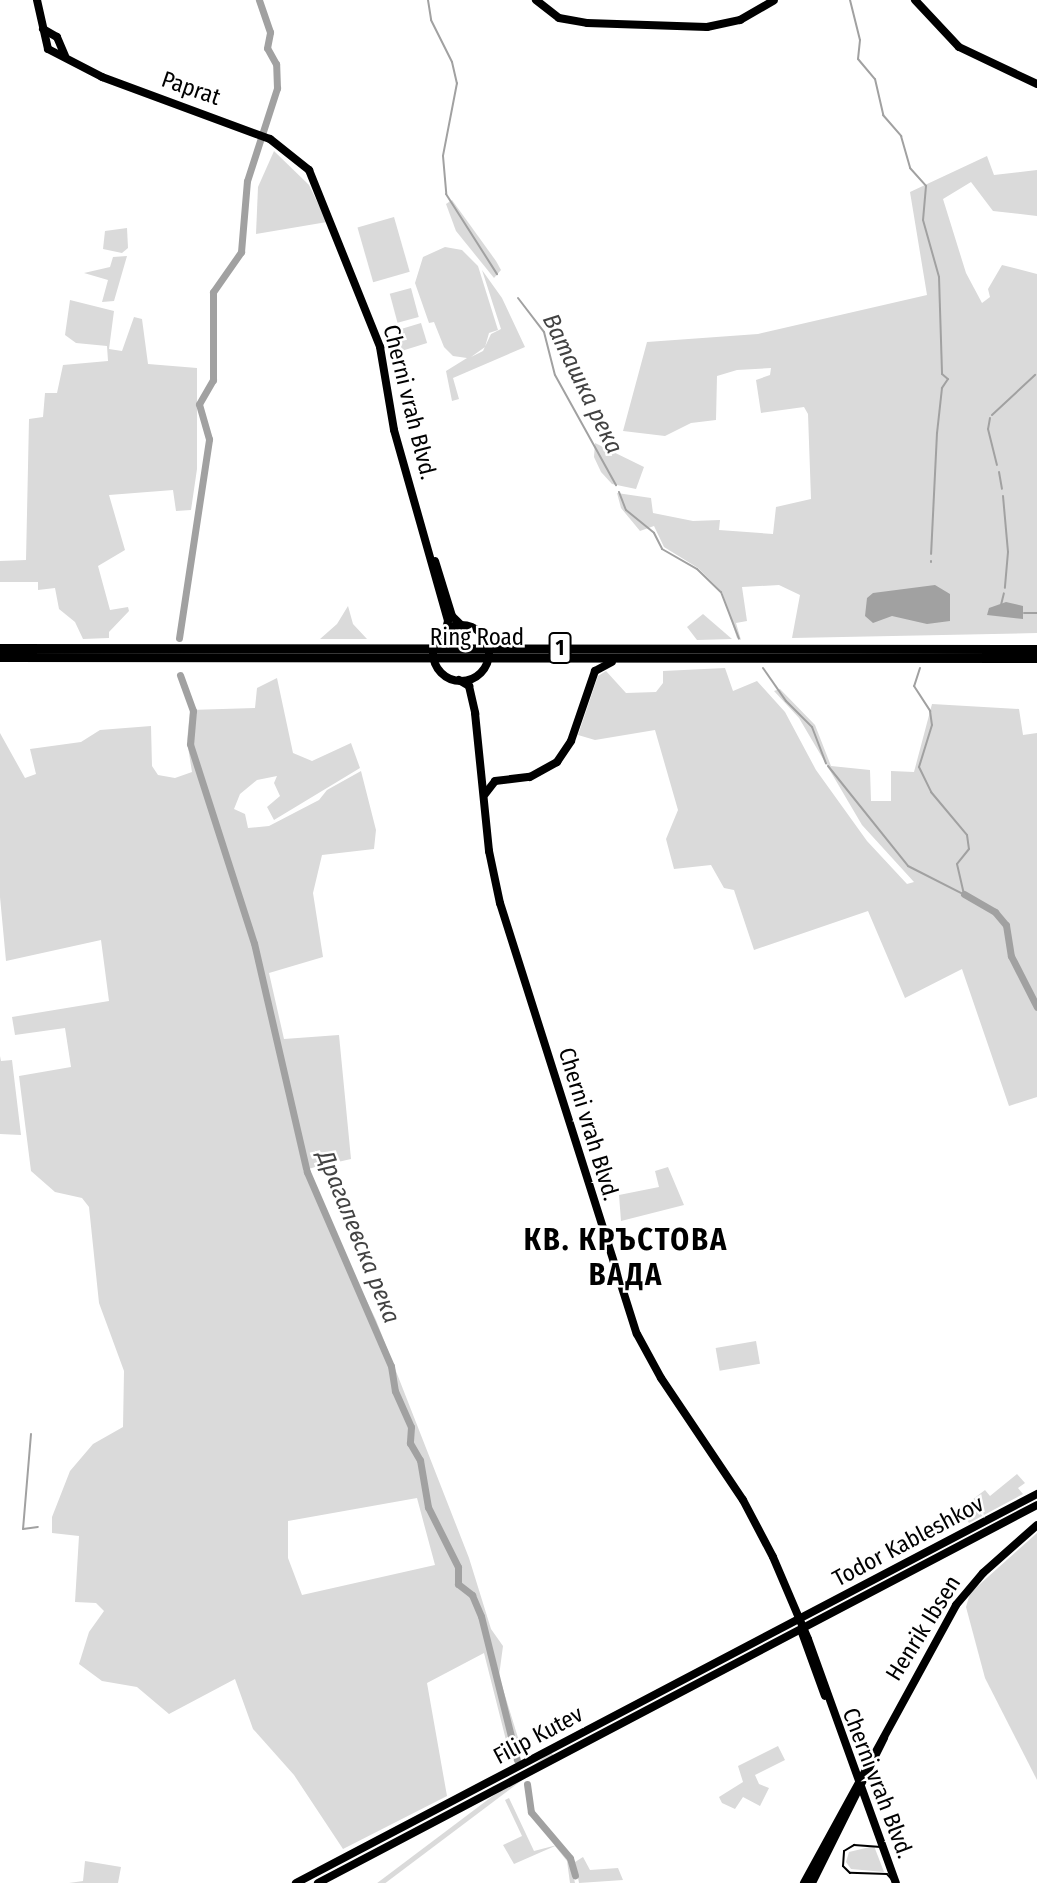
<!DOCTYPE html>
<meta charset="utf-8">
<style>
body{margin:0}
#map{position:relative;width:1037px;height:1883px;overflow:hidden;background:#fff;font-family:"Fira Sans Condensed",sans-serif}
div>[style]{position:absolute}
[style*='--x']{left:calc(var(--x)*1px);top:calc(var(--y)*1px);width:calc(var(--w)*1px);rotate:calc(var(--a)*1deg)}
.green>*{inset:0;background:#dadada;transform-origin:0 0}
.water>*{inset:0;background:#a1a1a1}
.stream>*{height:2px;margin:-1px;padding:0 1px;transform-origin:1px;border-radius:1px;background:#a1a1a1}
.river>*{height:7px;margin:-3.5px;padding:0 3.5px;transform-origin:3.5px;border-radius:3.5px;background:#a1a1a1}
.major>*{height:8px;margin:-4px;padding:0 4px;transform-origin:4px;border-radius:4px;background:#000}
.major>.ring{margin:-4px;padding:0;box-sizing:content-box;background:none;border:8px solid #000;border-radius:50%}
.highway>*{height:9px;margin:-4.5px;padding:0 4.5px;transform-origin:4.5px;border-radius:4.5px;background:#000}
.tram>*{height:2px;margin:-1px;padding:0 1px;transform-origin:1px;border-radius:1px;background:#000}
span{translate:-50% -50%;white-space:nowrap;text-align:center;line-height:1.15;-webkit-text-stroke:5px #fff;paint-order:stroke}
.shield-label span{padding:2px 5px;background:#fff;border:2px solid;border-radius:5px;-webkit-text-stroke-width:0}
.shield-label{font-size:21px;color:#000;font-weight:700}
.street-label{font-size:23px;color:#000}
.water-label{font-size:24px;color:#424242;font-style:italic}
.district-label{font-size:30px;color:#000;font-weight:700;letter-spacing:2px}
</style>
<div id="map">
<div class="green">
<div style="clip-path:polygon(274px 151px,309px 185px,327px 222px,256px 234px,258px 187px)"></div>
<div style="clip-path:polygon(987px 156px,994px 175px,1037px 170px,1037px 216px,993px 211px,971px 182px,943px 199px,966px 273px,982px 303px,990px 297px,988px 289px,1002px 265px,1037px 274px,1037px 633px,792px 638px,800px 595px,779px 585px,742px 587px,747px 621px,736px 623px,741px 640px,737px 638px,722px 592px,698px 568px,664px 547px,654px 526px,640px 531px,621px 508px,617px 493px,651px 498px,653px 513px,693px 521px,720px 520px,719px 530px,773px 534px,776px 507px,811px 499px,808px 414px,804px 407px,761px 413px,756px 380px,770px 375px,771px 368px,737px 370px,717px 376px,716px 420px,691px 423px,665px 436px,623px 431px,647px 342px,758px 334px,927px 295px,910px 192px)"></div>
<div style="clip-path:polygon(452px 200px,496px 261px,501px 270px,494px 278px,456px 231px,446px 204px)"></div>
<div style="left:394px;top:217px;width:57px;height:38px;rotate:74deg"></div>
<div style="clip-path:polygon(127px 228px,128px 248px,122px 253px,103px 249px,105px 231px)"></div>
<div style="clip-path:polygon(445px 247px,462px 250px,478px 266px,498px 330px,489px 333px,485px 347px,471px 357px,483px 351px,491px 334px,501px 329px,482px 270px,502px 298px,525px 347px,453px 378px,459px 399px,452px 401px,446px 371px,467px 358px,453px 356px,444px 347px,434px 322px,429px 323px,415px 283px,423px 257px)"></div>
<div style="clip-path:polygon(127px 256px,114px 301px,102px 302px,108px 280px,84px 273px,110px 267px,113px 257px)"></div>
<div style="left:411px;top:288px;width:30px;height:22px;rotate:75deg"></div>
<div style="clip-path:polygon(70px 300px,114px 311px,109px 349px,122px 351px,134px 317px,142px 319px,148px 364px,197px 368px,197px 469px,191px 510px,176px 511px,173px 490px,109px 495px,125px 550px,98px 566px,110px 610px,128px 607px,129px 611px,109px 632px,109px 638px,83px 639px,75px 622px,59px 609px,55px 588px,38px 590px,38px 582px,0 582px,0 561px,26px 560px,29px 419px,43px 417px,45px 393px,57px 393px,63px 365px,108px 361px,107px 346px,76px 343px,65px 335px)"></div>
<div style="left:421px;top:323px;width:21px;height:26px;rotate:73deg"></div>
<div style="clip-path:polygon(595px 443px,644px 467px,636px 489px,612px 484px,601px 472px,594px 457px)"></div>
<div style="clip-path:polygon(348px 606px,353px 624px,367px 639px,320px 639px,337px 624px)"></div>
<div style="clip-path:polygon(703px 614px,732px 639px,697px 640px,687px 627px)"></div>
<div style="clip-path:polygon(725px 668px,733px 691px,757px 681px,785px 712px,816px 770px,867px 841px,907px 884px,914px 882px,862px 825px,799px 718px,774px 691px,780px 689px,815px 725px,831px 766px,870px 770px,871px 801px,891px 801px,891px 771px,914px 772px,932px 704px,1019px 709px,1023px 735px,1037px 733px,1037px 1097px,1009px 1106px,962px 969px,905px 998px,868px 911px,754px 950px,734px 890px,724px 888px,711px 865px,674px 869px,666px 839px,678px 810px,655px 730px,595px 740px,578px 735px,598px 676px,606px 671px,626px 693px,656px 692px,663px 683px,663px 671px)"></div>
<div style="clip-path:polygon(evenodd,277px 678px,293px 753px,312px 761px,351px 743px,360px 768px,274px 820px,267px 807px,280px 796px,274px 783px,277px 776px,257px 780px,240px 794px,234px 809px,245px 814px,248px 828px,269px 826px,319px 800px,327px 790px,361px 771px,376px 830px,374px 849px,322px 855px,313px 893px,323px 957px,269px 973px,284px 1039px,339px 1035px,351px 1159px,303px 1170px,376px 1320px,469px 1558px,491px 1629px,503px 1646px,499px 1676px,523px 1754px,511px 1760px,484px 1653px,427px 1683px,447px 1796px,343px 1849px,294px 1775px,253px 1729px,235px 1679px,169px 1714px,137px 1687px,102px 1681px,79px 1664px,89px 1632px,104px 1611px,96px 1603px,75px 1602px,79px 1536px,52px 1533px,52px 1517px,70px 1471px,93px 1444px,123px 1427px,124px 1371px,99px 1303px,89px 1207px,82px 1198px,55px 1192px,31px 1171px,19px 1076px,71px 1067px,65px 1028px,15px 1035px,12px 1017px,109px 1001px,101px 940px,6px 961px,0 897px,0 733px,25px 778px,36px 774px,30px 749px,81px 742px,100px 730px,151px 726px,152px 766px,158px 775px,175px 778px,192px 772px,187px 741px,190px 710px,255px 708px,257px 688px,277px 678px,417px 1498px,435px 1565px,302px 1595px,288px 1558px,288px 1521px,417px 1498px)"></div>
<div style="clip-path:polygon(0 1056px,1px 1061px,12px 1060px,21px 1135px,0 1134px)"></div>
<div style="clip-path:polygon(668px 1167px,684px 1205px,621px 1221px,619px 1195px,659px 1187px,655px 1171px)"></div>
<div style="left:756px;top:1341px;width:23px;height:41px;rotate:80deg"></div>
<div style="clip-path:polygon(1017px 1474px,1025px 1483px,1018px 1488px,1023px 1494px,969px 1523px,960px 1509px,985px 1490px,990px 1496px)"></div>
<div style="clip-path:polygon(1037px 1533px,1037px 1780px,985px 1678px,966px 1607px,970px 1593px)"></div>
<div style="clip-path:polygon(778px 1746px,785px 1760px,755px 1775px,759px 1784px,769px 1788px,760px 1806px,743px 1797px,735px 1809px,722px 1803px,719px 1797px,743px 1782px,738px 1766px)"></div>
<div style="left:551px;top:1752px;width:5px;height:283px;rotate:53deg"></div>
<div style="clip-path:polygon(509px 1798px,534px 1851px,557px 1845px,570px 1859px,575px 1883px,570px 1883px,567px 1861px,555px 1846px,514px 1864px,503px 1845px,522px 1836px,505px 1800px)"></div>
<div style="clip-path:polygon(874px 1846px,884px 1872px,851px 1869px,846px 1862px,849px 1852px)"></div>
<div style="clip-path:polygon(583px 1857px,590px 1870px,618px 1868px,623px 1880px,579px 1883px,575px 1862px)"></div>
<div style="clip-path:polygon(85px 1861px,121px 1867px,118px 1883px,69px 1883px,83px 1881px)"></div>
</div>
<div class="water">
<div style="clip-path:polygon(935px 585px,950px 594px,950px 621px,927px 624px,892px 616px,873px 623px,865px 616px,867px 598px,873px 593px)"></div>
<div style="clip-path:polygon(1006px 602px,1023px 606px,1023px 619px,987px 615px,989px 608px)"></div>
</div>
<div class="stream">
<div style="--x:428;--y:0;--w:20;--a:81"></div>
<div style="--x:431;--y:20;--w:47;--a:63.4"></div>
<div style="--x:452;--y:62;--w:22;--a:77"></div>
<div style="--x:457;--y:83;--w:74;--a:100.9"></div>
<div style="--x:443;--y:156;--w:38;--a:85"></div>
<div style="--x:446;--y:194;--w:95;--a:57.5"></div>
<div style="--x:850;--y:0;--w:41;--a:76"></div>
<div style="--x:860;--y:40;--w:19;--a:96"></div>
<div style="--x:858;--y:59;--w:26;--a:50"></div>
<div style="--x:875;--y:79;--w:37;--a:77"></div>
<div style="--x:883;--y:115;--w:28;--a:49"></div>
<div style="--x:901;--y:136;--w:33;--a:74"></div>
<div style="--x:910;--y:168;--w:24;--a:48"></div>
<div style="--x:926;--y:186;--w:34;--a:95"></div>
<div style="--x:923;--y:220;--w:59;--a:74.3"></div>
<div style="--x:939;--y:277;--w:97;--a:88.2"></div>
<div style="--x:942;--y:374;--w:8;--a:40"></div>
<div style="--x:948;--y:379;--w:11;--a:124"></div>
<div style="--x:942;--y:388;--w:45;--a:96.3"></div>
<div style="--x:937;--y:433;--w:121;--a:92.8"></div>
<div style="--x:518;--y:298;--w:43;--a:52.6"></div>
<div style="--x:544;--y:332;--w:44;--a:75.7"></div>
<div style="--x:555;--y:375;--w:126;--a:61"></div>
<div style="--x:992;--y:415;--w:59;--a:-42.9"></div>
<div style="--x:990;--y:418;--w:11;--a:100"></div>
<div style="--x:988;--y:429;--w:37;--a:76"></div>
<div style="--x:999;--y:472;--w:17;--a:80"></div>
<div style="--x:619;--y:492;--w:19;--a:69"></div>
<div style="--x:626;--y:510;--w:36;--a:39"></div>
<div style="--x:654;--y:533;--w:18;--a:63"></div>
<div style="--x:662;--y:549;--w:40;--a:29.7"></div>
<div style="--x:697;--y:569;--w:33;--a:44"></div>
<div style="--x:721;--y:592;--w:50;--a:69"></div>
<div style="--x:1003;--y:496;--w:56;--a:84.9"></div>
<div style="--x:1008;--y:552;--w:36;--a:95"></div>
<div style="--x:931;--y:562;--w:1;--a:-90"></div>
<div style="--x:1001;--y:605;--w:12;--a:-76"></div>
<div style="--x:1024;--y:613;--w:13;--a:0"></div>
<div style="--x:763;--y:668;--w:40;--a:55.1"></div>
<div style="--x:786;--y:701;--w:37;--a:45"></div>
<div style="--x:812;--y:727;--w:39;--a:69"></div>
<div style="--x:920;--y:668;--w:19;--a:108"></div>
<div style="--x:914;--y:686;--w:30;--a:57"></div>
<div style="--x:930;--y:711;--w:14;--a:82"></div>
<div style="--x:932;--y:725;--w:44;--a:107.2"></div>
<div style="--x:919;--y:767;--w:28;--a:64"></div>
<div style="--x:931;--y:792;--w:56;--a:50.1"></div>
<div style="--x:967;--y:835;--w:14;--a:82"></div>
<div style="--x:969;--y:849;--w:19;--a:129"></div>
<div style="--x:957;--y:864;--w:31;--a:77"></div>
<div style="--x:828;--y:766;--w:128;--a:51.3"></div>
<div style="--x:908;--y:866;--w:62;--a:27"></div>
<div style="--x:31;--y:1434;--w:95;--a:94.8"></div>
<div style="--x:23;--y:1529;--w:15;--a:-8"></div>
</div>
<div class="river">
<div style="--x:179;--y:638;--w:201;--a:-81.4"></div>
<div style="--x:209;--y:439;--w:36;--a:-106"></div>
<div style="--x:199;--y:404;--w:28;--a:-60"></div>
<div style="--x:213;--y:380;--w:88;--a:-90"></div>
<div style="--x:213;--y:292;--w:49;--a:-55"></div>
<div style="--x:241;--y:252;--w:71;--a:-85.2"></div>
<div style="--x:247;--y:181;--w:98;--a:-72.1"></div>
<div style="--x:277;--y:88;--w:24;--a:-92"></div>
<div style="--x:276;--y:64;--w:18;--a:-119"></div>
<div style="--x:267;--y:48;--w:16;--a:-79"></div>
<div style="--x:270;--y:32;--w:34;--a:-109"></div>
<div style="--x:180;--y:675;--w:38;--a:70"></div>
<div style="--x:193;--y:711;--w:33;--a:95"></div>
<div style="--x:190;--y:744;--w:209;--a:72.2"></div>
<div style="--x:254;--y:943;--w:235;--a:77"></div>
<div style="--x:307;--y:1172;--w:211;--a:66.6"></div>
<div style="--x:391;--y:1366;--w:25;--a:81"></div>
<div style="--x:395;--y:1391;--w:39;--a:66"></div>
<div style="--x:411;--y:1427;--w:16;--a:94"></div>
<div style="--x:410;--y:1443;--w:20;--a:60"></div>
<div style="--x:420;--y:1460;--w:48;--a:80.3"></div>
<div style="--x:428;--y:1507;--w:67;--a:63.4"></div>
<div style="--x:458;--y:1567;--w:17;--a:90"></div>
<div style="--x:458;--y:1584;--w:18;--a:38"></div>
<div style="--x:472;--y:1595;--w:23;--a:67"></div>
<div style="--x:481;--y:1616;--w:148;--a:76"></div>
<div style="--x:964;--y:894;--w:36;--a:30"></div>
<div style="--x:995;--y:912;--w:17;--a:50"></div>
<div style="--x:1006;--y:925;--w:31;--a:81"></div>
<div style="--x:1011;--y:956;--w:57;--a:63"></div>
<div style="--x:527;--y:1784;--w:28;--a:82"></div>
<div style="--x:531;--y:1812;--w:60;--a:49.7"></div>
<div style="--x:570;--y:1858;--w:18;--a:74"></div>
</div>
<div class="major">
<div style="--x:37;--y:0;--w:50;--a:77.3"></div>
<div style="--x:48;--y:49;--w:61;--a:27.4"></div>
<div style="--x:102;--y:77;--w:179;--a:20.3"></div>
<div style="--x:270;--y:139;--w:50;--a:38.5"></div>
<div style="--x:309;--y:170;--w:191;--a:68.1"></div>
<div style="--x:380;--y:347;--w:84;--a:80.4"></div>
<div style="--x:394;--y:430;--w:198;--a:74.2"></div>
<div style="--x:448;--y:621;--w:8;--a:104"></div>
<div style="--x:536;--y:0;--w:29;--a:38"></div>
<div style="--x:559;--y:18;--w:28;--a:10"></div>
<div style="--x:587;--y:23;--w:120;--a:1.9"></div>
<div style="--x:707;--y:27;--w:34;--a:-12"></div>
<div style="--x:740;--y:20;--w:39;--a:-30"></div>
<div style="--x:915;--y:0;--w:64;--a:46.9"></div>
<div style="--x:959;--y:47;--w:86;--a:25.4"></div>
<div style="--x:43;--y:29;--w:16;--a:30"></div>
<div style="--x:57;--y:37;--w:21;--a:67"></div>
<div style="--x:435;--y:561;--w:58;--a:72.8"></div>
<div style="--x:452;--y:616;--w:13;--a:45"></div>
<div class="ring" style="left:433px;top:625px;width:48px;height:48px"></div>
<div style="--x:459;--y:680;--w:12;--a:31"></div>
<div style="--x:469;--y:686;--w:28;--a:77"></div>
<div style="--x:475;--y:713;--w:139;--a:84.2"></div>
<div style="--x:489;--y:851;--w:53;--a:78.1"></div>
<div style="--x:500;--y:903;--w:452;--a:72.4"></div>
<div style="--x:637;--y:1334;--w:50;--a:61.4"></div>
<div style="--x:661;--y:1378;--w:147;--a:56.1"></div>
<div style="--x:743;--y:1500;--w:64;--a:62.2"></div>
<div style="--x:773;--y:1557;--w:89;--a:66.9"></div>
<div style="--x:808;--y:1639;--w:259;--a:70.2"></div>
<div style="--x:485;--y:794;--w:16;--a:-52"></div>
<div style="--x:495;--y:781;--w:35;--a:-7"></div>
<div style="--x:530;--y:777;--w:31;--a:-29"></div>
<div style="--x:557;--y:762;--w:25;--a:-56"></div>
<div style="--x:571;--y:741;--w:74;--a:-71.1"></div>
<div style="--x:595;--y:671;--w:19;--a:-28"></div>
<div style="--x:801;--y:1630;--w:70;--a:70"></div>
<div style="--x:296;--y:1883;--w:837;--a:-27.7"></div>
<div style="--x:318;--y:1883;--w:812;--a:-27.73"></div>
<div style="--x:804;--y:1883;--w:317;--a:-61.3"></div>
<div style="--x:956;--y:1605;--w:42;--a:-49.8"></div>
<div style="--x:983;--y:1573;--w:72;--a:-41.6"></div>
<div style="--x:812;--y:1883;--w:162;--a:-63.6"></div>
</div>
<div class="highway">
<div style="--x:0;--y:648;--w:1037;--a:0.06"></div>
<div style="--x:0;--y:657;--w:1037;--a:0.06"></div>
</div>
<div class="tram">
<div style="--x:895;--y:1883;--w:12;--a:-132"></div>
<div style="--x:887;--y:1874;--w:37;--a:-178"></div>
<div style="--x:850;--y:1873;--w:10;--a:-135"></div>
<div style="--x:843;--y:1866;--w:15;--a:-86"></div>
<div style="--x:844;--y:1851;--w:12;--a:-31"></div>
<div style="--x:854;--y:1845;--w:27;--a:4"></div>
<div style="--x:881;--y:1847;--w:39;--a:66"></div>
</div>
<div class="shield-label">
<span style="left:560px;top:648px">1</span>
</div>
<div class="street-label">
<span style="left:191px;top:88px;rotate:19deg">Paprat</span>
<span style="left:410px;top:402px;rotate:76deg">Cherni vrah Blvd.</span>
<span style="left:477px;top:637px">Ring Road</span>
<span style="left:589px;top:1124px;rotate:73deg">Cherni vrah Blvd.</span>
<span style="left:908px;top:1541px;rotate:-28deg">Todor Kableshkov</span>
<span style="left:923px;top:1628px;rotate:-58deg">Henrik Ibsen</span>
<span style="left:538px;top:1735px;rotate:-28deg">Filip Kutev</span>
<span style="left:878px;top:1783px;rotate:69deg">Cherni vrah Blvd.</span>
</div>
<div class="water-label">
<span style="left:582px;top:384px;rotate:64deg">Ваташка река</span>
<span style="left:358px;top:1237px;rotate:68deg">Драгалевска река</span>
</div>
<div class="district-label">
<span style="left:626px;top:1257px">КВ. КРЪСТОВА<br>ВАДА</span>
</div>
</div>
